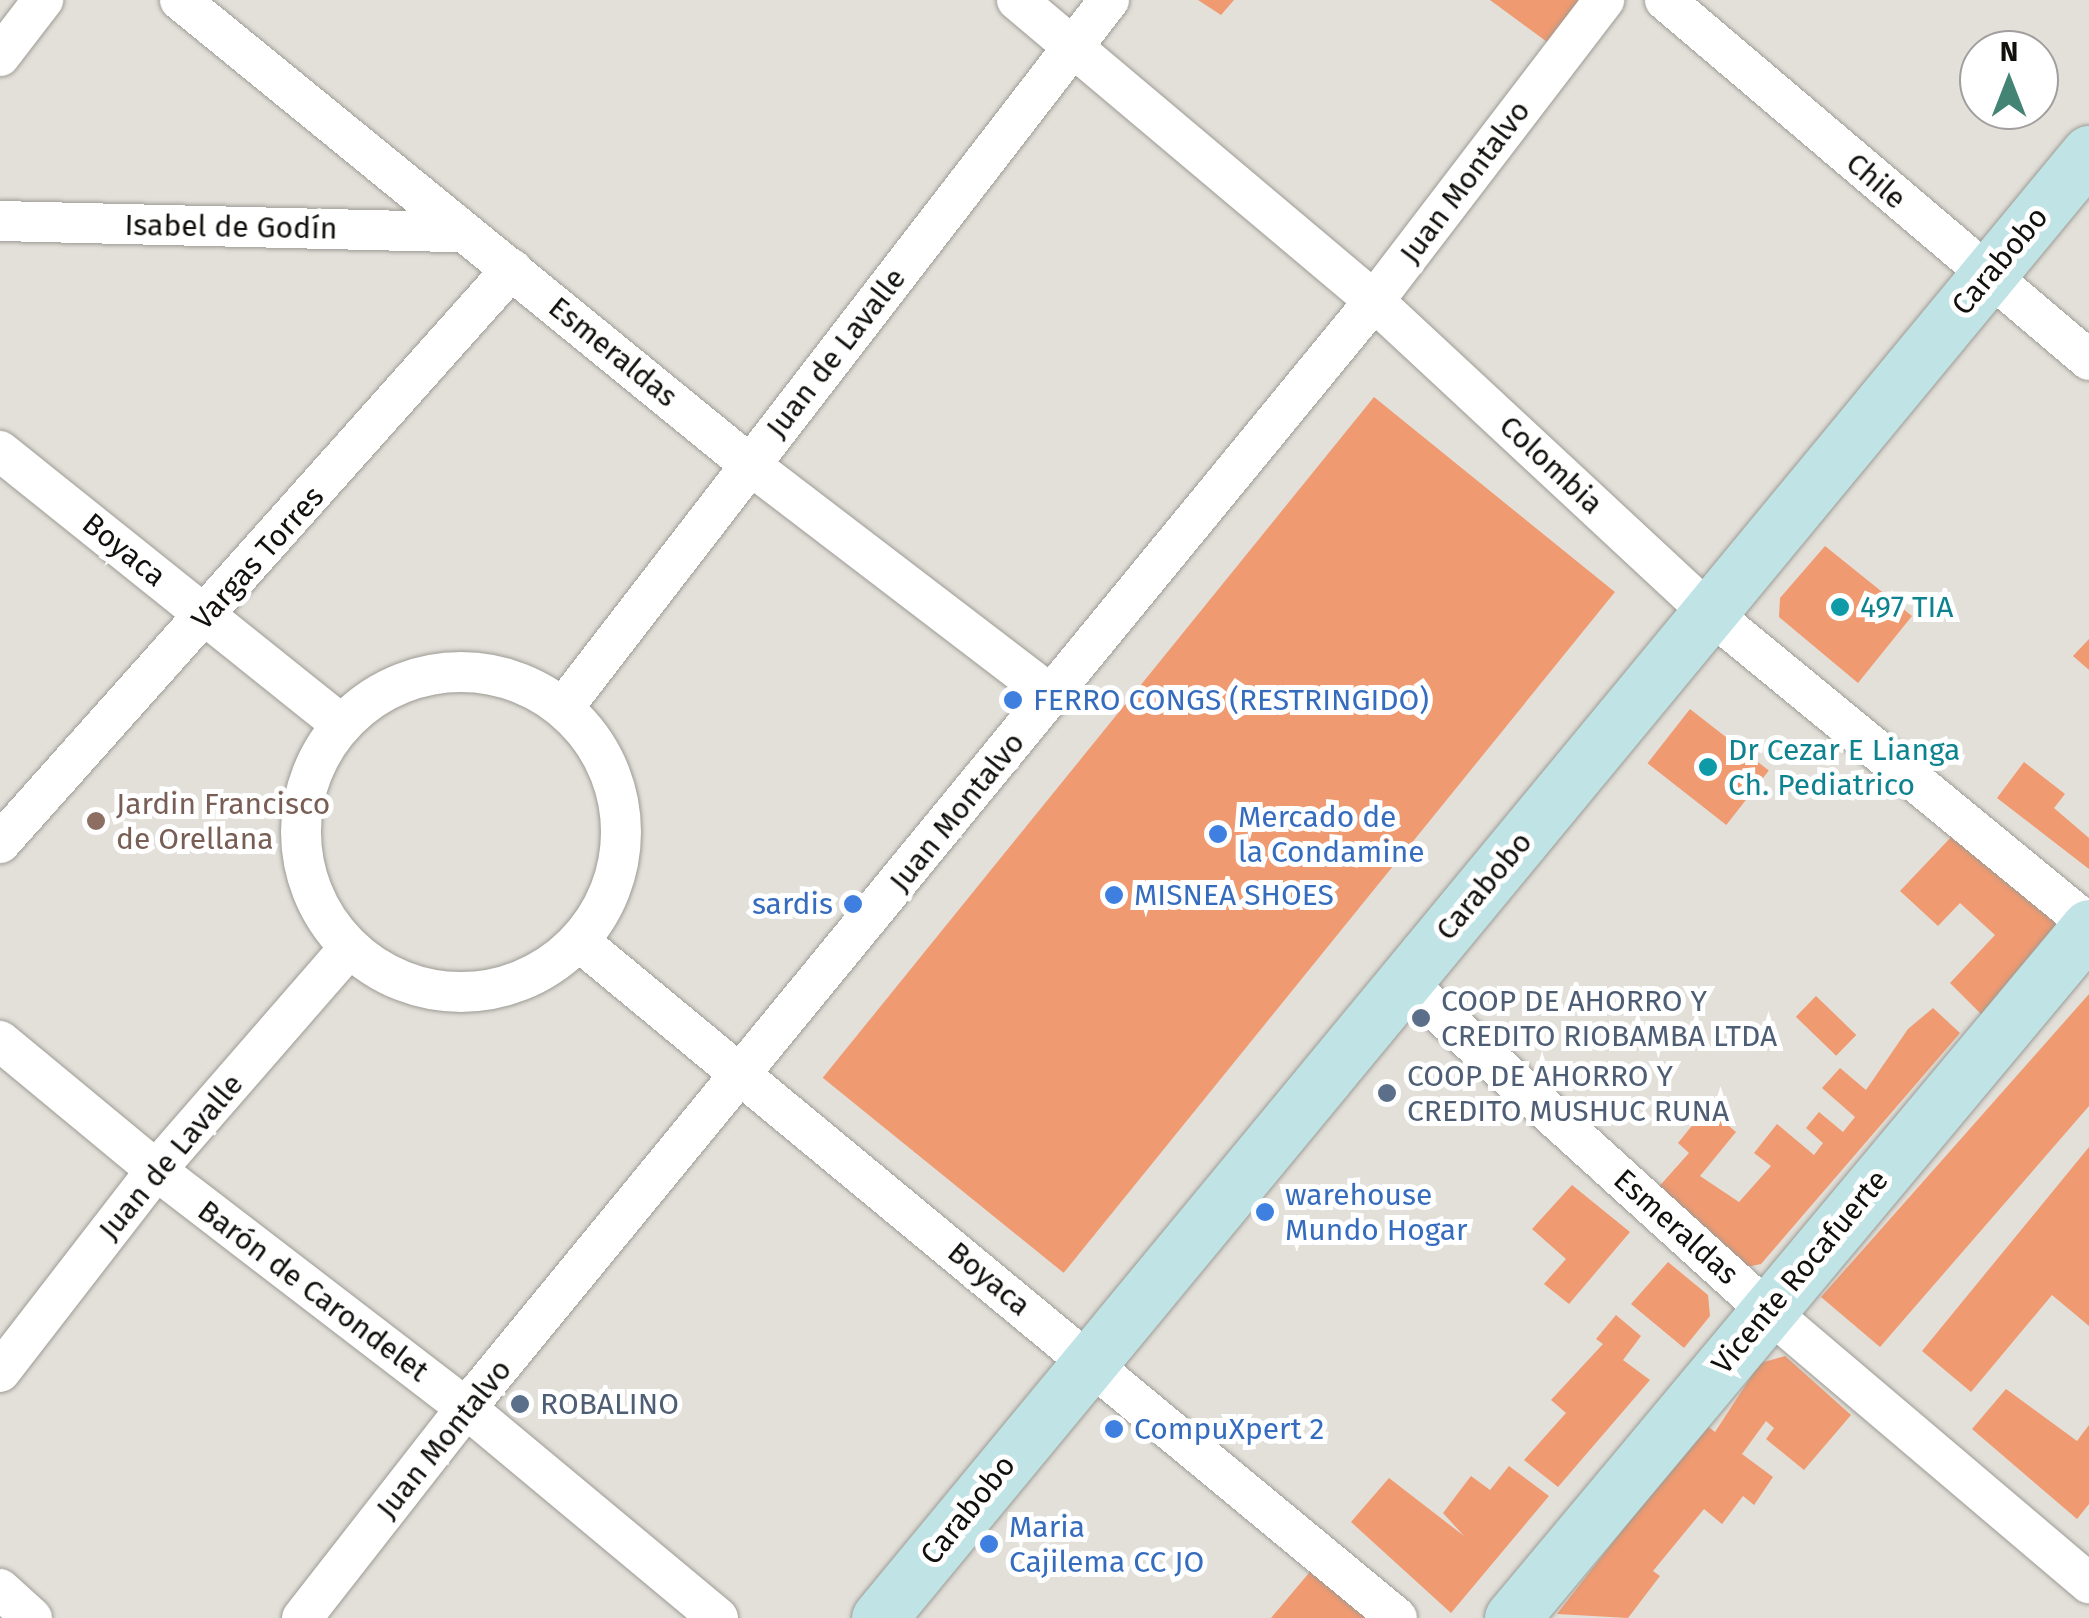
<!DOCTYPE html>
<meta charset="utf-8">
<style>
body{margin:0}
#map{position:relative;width:2089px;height:1618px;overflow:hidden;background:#e3e0da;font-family:"Fira Sans",sans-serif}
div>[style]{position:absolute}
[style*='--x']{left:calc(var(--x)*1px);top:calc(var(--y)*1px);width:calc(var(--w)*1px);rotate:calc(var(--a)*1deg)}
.building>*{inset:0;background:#ef9a71;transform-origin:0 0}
.roads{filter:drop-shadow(0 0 2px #9d9b94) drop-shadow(0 0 2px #9d9b94)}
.street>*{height:40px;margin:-20px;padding:0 20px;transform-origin:20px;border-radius:20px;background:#fff}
.street>.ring{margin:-20px;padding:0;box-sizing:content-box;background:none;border:40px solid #fff;border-radius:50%}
.secondary>*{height:55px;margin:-27.5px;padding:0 27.5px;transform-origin:27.5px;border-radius:27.5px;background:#c0e4e6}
.dots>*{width:28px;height:28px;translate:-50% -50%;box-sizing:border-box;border:5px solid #fff;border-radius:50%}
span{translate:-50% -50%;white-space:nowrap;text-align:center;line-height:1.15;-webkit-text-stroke:10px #fff;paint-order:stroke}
.street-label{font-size:30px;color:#11100d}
.culture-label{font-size:30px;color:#0d838f}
.left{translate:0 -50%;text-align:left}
.shop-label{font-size:30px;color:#366cbe}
.right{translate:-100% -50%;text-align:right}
.education-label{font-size:30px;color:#785e54}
.service-label{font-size:30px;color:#4e5e75}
.north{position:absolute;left:1959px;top:30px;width:100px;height:100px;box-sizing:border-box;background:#fff;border:2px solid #a09f9e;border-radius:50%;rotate:0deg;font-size:28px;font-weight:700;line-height:40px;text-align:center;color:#11100d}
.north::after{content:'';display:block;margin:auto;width:35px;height:45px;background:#438474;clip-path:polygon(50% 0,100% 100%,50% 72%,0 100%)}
</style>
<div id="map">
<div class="building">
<div style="clip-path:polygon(1198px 0,1234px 0,1221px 15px)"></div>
<div style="clip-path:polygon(1490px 0,1590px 0,1554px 47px)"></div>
<div style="left:1374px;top:397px;width:310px;height:876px;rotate:39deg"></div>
<div style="clip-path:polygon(1825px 546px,1912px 616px,1858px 683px,1779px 617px,1780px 598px)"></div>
<div style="clip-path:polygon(2089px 639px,2089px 670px,2073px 656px)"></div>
<div style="left:1690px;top:709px;width:100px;height:69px;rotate:38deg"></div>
<div style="clip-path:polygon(2024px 762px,2065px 794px,2054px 808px,2089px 838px,2089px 869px,1997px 798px)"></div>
<div style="clip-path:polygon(1953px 835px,2062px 927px,1982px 1015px,1950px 983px,1995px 935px,1960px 903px,1938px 926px,1900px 891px)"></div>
<div style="clip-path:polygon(2089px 994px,2089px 1106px,1880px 1347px,1821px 1297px)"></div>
<div style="left:1816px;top:996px;width:56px;height:29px;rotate:44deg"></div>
<div style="clip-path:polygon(1933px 1008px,1960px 1033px,1761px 1264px,1742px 1268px,1655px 1191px,1689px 1153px,1678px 1143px,1707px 1107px,1736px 1132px,1700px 1176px,1739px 1202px,1771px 1166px,1754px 1153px,1777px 1124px,1814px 1155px,1823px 1143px,1806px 1128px,1819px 1112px,1843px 1132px,1855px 1117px,1822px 1088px,1840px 1068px,1866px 1090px,1908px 1029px)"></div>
<div style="clip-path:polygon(2089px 1147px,2089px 1326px,2052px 1295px,1971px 1392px,1922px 1351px)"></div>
<div style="clip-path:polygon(1572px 1185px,1630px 1232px,1569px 1304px,1544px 1284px,1566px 1259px,1532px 1229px)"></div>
<div style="clip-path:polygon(1668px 1262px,1708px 1295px,1710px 1316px,1684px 1348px,1631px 1304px)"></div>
<div style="clip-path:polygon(1616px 1315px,1641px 1336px,1623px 1360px,1650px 1380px,1558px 1487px,1524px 1460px,1566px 1413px,1551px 1400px,1603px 1344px,1596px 1339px)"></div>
<div style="clip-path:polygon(1785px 1356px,1851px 1415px,1804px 1470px,1766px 1439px,1774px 1428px,1766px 1421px,1742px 1454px,1773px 1477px,1754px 1505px,1743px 1496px,1722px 1524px,1704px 1509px,1653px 1571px,1660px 1576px,1628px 1618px,1557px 1614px,1705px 1424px,1715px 1432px,1760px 1363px)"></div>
<div style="clip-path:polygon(2006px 1389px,2077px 1441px,2089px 1425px,2089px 1504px,2077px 1519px,1972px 1429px)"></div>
<div style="clip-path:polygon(1509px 1466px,1549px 1496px,1451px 1613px,1351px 1522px,1389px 1478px,1464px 1536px,1443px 1513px,1471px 1476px,1490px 1490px)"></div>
<div style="clip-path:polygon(1314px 1567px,1374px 1618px,1271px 1618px)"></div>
</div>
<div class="roads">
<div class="street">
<div style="--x:180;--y:0;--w:734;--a:39.2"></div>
<div style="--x:749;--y:464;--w:382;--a:37.4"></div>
<div style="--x:1017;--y:0;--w:467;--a:40.1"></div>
<div style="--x:1374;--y:301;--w:459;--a:42.9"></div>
<div style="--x:1710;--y:613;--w:490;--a:39.4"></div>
<div style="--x:1665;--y:0;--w:556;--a:40.33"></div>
<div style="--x:0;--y:56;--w:71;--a:-52.5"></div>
<div style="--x:0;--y:221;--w:462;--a:1.4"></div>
<div style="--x:0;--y:451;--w:438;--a:38.7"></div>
<div class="ring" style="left:301px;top:672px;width:280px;height:280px"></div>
<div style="--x:563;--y:708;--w:894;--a:-52.36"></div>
<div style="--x:0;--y:843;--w:769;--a:-48.27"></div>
<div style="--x:580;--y:942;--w:1060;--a:39.6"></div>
<div style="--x:1405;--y:982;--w:490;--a:42.2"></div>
<div style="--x:1768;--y:1311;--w:421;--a:40.3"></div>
<div style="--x:0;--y:1041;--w:202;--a:39.6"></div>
<div style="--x:156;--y:1170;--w:391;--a:37.5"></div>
<div style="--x:466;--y:1408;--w:328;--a:39.8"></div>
<div style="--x:0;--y:1372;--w:255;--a:-52.3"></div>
<div style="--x:156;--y:1170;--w:294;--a:-49"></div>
<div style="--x:0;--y:1589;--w:43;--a:42.2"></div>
<div style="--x:302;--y:1618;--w:266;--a:-52"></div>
<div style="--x:466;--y:1408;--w:1432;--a:-50.64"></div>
<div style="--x:1374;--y:301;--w:379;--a:-52.6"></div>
</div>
<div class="secondary">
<div style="--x:879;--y:1618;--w:1900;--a:-50.45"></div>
<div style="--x:1512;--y:1618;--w:900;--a:-50.14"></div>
</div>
</div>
<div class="dots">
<div style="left:1840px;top:607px;background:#0f9aa8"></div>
<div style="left:1013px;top:700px;background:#3f7fe0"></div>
<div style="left:1708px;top:767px;background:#0f9aa8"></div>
<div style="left:96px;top:821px;background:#8d6e63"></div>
<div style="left:1218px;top:834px;background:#3f7fe0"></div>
<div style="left:1114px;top:895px;background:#3f7fe0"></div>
<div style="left:853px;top:904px;background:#3f7fe0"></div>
<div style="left:1421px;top:1018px;background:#5c6f8a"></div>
<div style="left:1387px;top:1093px;background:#5c6f8a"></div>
<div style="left:1265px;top:1212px;background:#3f7fe0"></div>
<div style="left:520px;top:1404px;background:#5c6f8a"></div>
<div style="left:1114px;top:1429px;background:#3f7fe0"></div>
<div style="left:989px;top:1544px;background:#3f7fe0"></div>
</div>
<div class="street-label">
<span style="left:1876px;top:181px;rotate:41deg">Chile</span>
<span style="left:1465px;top:182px;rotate:-53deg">Juan Montalvo</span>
<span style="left:231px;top:227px;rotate:1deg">Isabel de Godín</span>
<span style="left:2000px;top:261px;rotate:-50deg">Carabobo</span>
<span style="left:613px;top:352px;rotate:39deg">Esmeraldas</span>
<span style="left:836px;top:353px;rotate:-52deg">Juan de Lavalle</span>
<span style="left:1551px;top:465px;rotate:43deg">Colombia</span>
<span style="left:124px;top:550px;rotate:39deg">Boyaca</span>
<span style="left:258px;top:558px;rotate:-48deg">Vargas Torres</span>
<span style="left:957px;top:812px;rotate:-51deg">Juan Montalvo</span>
<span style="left:1484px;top:886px;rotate:-50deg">Carabobo</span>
<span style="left:171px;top:1157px;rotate:-50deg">Juan de Lavalle</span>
<span style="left:1676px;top:1227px;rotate:42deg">Esmeraldas</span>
<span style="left:1800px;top:1272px;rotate:-50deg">Vicente Rocafuerte</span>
<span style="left:989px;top:1279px;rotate:40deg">Boyaca</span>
<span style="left:313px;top:1291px;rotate:37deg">Barón de Carondelet</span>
<span style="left:444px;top:1439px;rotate:-51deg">Juan Montalvo</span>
<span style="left:968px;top:1510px;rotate:-51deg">Carabobo</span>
</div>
<div class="culture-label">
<span class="left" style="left:1860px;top:607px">497 TIA</span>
<span class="left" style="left:1728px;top:767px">Dr Cezar E Lianga<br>Ch. Pediatrico</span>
</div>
<div class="shop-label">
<span class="left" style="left:1033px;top:700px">FERRO CONGS (RESTRINGIDO)</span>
<span class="left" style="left:1238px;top:834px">Mercado de<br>la Condamine</span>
<span class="left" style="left:1134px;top:895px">MISNEA SHOES</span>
<span class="right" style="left:833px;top:904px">sardis</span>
<span class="left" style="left:1285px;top:1212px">warehouse<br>Mundo Hogar</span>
<span class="left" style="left:1134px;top:1429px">CompuXpert 2</span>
<span class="left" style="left:1009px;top:1544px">Maria<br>Cajilema CC JO</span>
</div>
<div class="education-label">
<span class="left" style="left:116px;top:821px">Jardin Francisco<br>de Orellana</span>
</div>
<div class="service-label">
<span class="left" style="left:1441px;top:1018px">COOP DE AHORRO Y<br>CREDITO RIOBAMBA LTDA</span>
<span class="left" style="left:1407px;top:1093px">COOP DE AHORRO Y<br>CREDITO MUSHUC RUNA</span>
<span class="left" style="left:540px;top:1404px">ROBALINO</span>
</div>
<div class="north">N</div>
</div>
